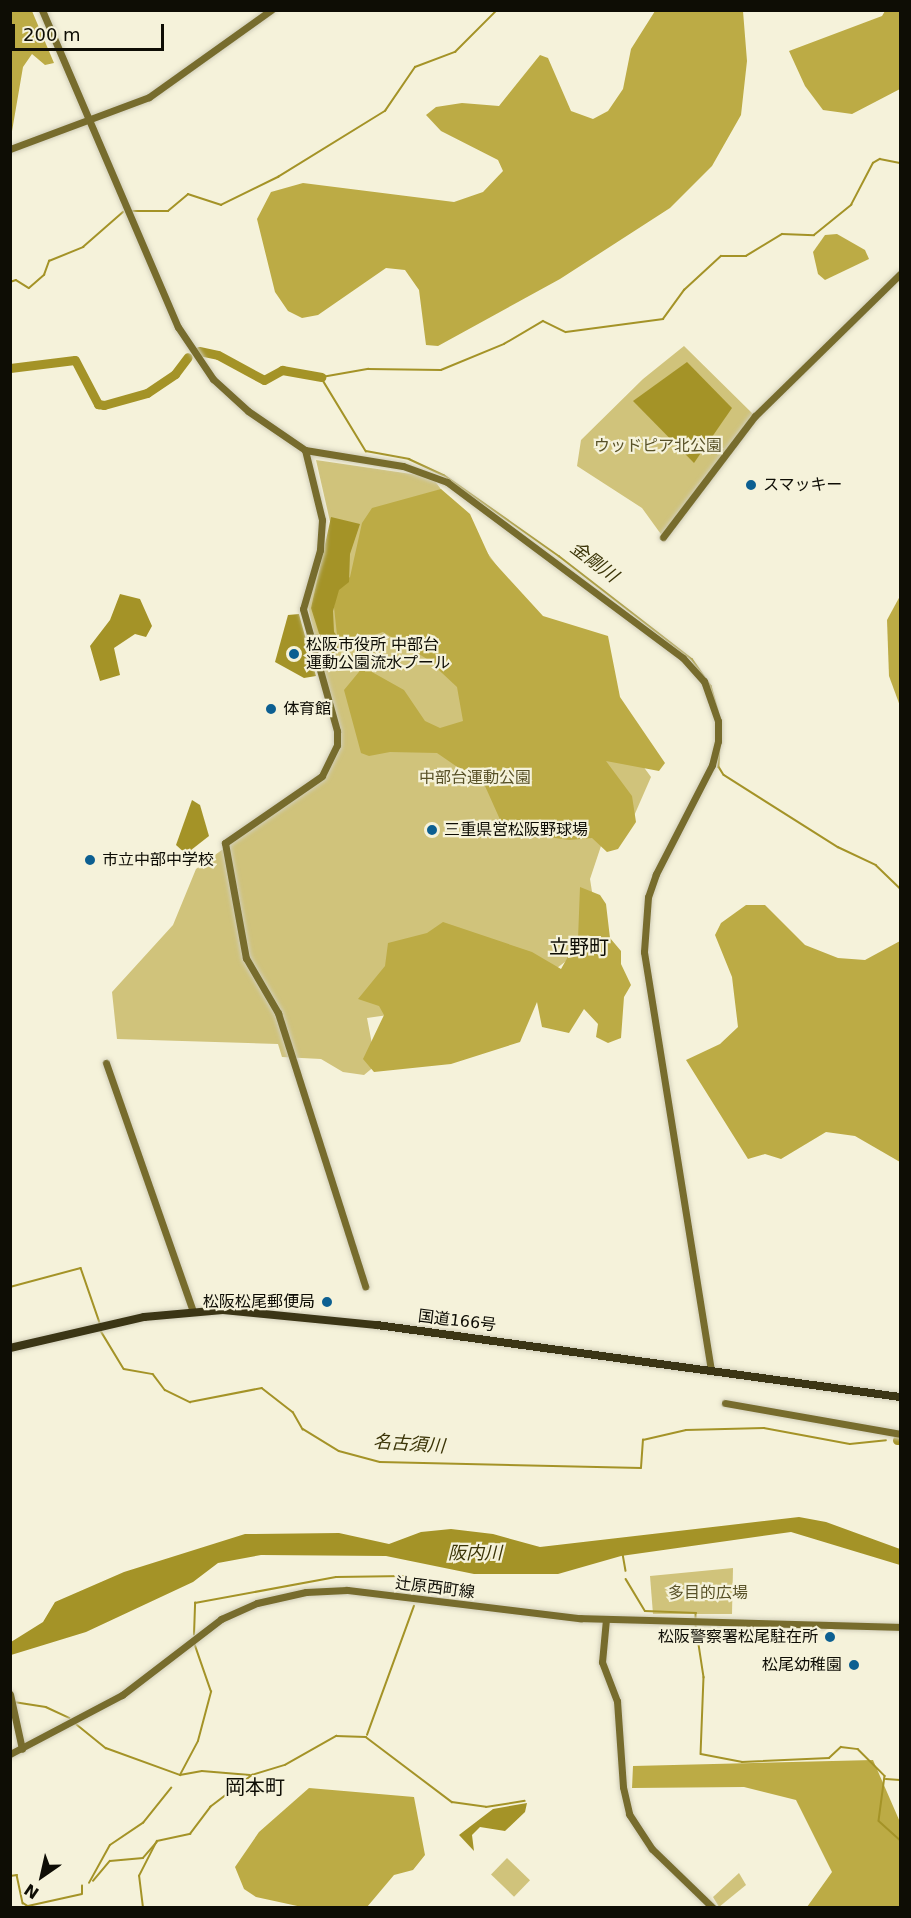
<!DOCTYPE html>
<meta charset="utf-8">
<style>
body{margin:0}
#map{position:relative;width:911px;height:1918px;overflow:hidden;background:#f5f2da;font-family:"DejaVu Sans","Noto Sans JP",sans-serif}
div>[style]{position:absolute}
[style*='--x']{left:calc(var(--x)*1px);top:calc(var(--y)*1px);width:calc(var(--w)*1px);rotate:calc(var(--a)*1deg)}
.green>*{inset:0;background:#d0c37b;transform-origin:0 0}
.forest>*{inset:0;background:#bcab45}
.water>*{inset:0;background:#a49327}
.stream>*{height:1.5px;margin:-0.75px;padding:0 0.75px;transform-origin:0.75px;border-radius:0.75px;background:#a49327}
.river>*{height:9px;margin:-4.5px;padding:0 4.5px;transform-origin:4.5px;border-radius:4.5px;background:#a49327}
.roads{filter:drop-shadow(0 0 2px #d0cdb8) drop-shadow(0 0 2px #d0cdb8)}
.secondary>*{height:7px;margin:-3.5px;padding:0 3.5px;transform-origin:3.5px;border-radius:3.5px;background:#776c2d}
.highway>*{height:8px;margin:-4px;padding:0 4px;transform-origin:4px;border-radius:4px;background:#3b3515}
.dots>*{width:16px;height:16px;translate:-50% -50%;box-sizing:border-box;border:3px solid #f5f2da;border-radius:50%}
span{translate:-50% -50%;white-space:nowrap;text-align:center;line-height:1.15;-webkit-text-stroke:4.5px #f5f2da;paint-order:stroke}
.park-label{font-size:16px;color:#585127}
.poi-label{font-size:16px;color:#0e0d05}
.left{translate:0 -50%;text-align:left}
.right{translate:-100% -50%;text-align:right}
.street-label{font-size:16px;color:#0e0d05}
.water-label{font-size:18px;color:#3b3407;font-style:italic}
.quarter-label{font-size:20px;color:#0e0d05}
.frame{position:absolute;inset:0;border:12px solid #0e0d05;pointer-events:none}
.north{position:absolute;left:12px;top:1846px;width:60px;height:60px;-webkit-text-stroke:4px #f5f2da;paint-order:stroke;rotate:214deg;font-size:16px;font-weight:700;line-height:24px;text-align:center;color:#0e0d05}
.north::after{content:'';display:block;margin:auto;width:21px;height:27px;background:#0e0d05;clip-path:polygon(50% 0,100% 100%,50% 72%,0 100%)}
.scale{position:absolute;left:12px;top:24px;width:152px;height:27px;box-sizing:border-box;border:3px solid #0e0d05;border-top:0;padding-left:8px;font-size:18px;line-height:21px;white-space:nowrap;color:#0e0d05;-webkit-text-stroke:4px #f5f2da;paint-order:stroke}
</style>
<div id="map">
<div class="green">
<div style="clip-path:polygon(684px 346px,755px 416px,663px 537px,642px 508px,577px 466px,581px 440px,643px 379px)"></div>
<div style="clip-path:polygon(316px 460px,432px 477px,651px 777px,630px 825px,605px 834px,590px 879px,599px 936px,557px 968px,458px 1005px,367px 1018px,376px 1065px,364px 1075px,343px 1072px,321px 1059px,282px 1057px,278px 1044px,117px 1039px,112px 992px,173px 925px,196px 869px,322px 776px,331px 763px,337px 731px,307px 603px,331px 526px)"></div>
<div style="clip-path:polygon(733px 1568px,732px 1614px,653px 1614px,650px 1576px)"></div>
<div style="left:507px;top:1858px;width:32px;height:23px;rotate:44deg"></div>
<div style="clip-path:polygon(739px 1873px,746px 1885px,719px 1907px,713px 1897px)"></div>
</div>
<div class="forest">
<div style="clip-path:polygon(11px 10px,32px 11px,54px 63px,45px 65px,32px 54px,23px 67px,11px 137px)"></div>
<div style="clip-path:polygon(655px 11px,743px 11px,747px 61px,741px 115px,712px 166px,670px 208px,560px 279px,438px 346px,426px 345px,419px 290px,405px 270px,386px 268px,318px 315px,302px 318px,288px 311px,275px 292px,257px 219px,271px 192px,303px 183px,454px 202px,483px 192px,503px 171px,498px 160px,441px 131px,426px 115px,436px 107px,462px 103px,499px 106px,540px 55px,548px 58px,571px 111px,593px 119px,608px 111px,623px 89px,631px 49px)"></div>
<div style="clip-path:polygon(885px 11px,900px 11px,900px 89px,852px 114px,823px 110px,805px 86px,789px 51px,882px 16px)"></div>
<div style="clip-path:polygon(837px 234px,865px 250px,869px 259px,825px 280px,818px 274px,813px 252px,825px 235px)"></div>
<div style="clip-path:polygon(441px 489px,470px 514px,490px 558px,543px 616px,608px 636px,620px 697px,665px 763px,659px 771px,606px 761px,632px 796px,636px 822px,618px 849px,607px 852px,592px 838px,569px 840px,514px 832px,502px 824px,485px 786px,437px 753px,390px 752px,369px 756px,361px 753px,344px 690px,363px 667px,404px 690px,425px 721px,440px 728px,463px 721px,457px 687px,427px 659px,383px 632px,348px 644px,337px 635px,334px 607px,337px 587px,350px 577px,362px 523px,372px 508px)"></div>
<div style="clip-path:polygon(900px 596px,900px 706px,889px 676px,887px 620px)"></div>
<div style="clip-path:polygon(580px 887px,600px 895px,606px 904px,610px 938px,621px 951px,621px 964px,631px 985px,624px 997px,621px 1038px,608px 1043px,596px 1037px,598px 1024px,584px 1009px,569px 1033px,542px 1027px,537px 1002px,520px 1042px,451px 1064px,374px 1072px,363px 1059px,384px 1015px,379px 1006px,358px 999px,385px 966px,388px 943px,427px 933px,443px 922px,532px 952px,561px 969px,578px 939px)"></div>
<div style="clip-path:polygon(746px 905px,765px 905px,805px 945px,838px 958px,865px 960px,900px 941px,900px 1162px,855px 1136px,826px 1132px,781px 1159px,765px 1154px,748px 1159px,686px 1060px,720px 1044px,738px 1027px,732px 977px,715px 935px,721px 923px)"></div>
<div style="clip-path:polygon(873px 1760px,900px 1822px,900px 1907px,807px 1907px,832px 1872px,796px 1800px,744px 1787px,632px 1788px,633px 1766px)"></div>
<div style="clip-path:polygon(309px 1788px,414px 1797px,425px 1855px,413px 1870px,394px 1875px,367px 1907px,302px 1907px,256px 1897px,244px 1889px,235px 1867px,259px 1832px)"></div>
</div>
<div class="water">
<div style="clip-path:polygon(687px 362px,732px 408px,694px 463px,633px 401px)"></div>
<div style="clip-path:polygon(331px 517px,360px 524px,350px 554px,349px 582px,339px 590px,333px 611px,334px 632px,343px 643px,328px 662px,311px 608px)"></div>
<div style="clip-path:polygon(120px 594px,140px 599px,152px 626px,146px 637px,135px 634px,114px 648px,120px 675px,100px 681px,90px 646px,110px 620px)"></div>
<div style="clip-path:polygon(299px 614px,316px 676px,304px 678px,275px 662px,288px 615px)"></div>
<div style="clip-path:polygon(192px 800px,200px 805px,209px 836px,186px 854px,176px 845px)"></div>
<div style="clip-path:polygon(799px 1517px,826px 1522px,900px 1549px,900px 1565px,791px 1532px,621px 1556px,558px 1574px,474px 1574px,386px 1556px,261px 1555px,218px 1563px,193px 1582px,86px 1632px,11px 1655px,11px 1642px,43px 1622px,55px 1602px,124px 1572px,245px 1534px,339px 1533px,389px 1544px,421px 1532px,451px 1529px,493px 1534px,540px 1547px)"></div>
<div style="clip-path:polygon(527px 1803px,525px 1812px,505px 1831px,480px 1827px,472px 1835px,474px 1851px,459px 1835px,493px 1809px)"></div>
</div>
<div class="stream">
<div style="--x:132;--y:211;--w:36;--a:0"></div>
<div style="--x:168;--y:211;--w:26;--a:-40"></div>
<div style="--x:188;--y:194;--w:35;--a:18"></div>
<div style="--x:221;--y:205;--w:64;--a:-26.2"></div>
<div style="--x:278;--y:177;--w:126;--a:-31.7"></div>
<div style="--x:385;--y:111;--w:53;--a:-55.7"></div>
<div style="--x:415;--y:67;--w:43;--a:-20.6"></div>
<div style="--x:455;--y:52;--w:59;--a:-45"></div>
<div style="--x:10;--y:282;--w:6;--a:-18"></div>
<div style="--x:16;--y:280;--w:15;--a:32"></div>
<div style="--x:29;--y:288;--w:20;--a:-41"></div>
<div style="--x:44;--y:275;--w:15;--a:-70"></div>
<div style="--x:49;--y:261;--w:37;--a:-22"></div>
<div style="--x:83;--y:247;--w:53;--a:-41.2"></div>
<div style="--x:321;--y:377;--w:87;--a:58.7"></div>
<div style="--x:366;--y:451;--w:44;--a:10.5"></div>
<div style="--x:409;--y:459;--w:38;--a:25"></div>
<div style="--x:444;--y:475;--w:141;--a:35.2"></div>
<div style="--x:559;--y:556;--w:168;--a:37.8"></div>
<div style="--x:692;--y:659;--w:33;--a:55"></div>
<div style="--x:711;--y:686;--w:26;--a:74"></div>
<div style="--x:322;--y:377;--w:47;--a:-9.9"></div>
<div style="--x:368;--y:369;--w:73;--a:0.8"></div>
<div style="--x:441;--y:370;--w:68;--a:-22.4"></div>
<div style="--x:504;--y:344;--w:45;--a:-30.5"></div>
<div style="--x:543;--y:321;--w:25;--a:26"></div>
<div style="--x:566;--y:332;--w:98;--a:-7.6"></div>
<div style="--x:663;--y:319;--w:36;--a:-54"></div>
<div style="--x:684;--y:290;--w:50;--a:-42.6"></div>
<div style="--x:721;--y:256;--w:25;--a:0"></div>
<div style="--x:746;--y:256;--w:42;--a:-31.4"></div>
<div style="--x:782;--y:234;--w:32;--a:2"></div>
<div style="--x:814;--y:235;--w:48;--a:-39"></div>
<div style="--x:851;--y:205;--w:47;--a:-62.4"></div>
<div style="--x:873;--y:163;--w:8;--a:-30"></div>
<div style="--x:880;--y:159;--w:20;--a:11"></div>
<div style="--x:720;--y:745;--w:22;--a:93"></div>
<div style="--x:719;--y:767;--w:9;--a:58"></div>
<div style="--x:724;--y:775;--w:135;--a:32.3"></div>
<div style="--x:838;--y:847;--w:42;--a:25.3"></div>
<div style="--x:876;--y:865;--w:33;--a:44"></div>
<div style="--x:10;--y:1287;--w:73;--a:-15"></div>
<div style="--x:81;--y:1268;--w:58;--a:70.9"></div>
<div style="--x:101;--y:1331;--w:44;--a:58.8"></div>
<div style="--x:124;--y:1369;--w:29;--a:10"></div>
<div style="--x:153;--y:1374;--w:20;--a:53"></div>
<div style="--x:165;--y:1390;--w:28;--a:26"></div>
<div style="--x:190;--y:1402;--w:73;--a:-11"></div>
<div style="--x:262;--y:1388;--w:39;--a:38"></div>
<div style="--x:293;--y:1412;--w:20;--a:60"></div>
<div style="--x:303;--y:1429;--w:42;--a:31.4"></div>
<div style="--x:339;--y:1451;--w:42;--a:15"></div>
<div style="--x:380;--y:1462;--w:261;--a:1.3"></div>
<div style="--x:641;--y:1468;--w:28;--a:-86"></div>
<div style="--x:643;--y:1440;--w:44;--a:-13.1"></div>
<div style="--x:686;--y:1430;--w:78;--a:-1.5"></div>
<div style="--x:764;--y:1428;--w:87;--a:10.5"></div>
<div style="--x:850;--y:1444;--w:36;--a:-6"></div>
<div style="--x:623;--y:1554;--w:17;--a:80"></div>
<div style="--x:626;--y:1579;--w:37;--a:59"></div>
<div style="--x:645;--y:1611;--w:51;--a:2.2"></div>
<div style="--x:696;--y:1613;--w:5;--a:90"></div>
<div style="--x:696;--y:1625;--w:53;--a:81.3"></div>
<div style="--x:704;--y:1677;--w:77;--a:92.2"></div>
<div style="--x:701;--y:1754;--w:42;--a:11"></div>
<div style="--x:742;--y:1762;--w:87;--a:-2.6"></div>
<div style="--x:829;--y:1758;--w:16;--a:-43"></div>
<div style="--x:841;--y:1747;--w:17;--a:7"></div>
<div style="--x:858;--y:1749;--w:38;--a:45"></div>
<div style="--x:885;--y:1776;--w:45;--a:97.6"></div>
<div style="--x:879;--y:1821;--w:28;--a:42"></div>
<div style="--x:194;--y:1635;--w:32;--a:-88"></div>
<div style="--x:195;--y:1603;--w:143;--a:-10.4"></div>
<div style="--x:336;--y:1577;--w:69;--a:-0.8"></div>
<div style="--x:14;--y:1702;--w:32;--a:9"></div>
<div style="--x:46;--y:1707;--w:26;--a:25"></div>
<div style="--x:75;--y:1723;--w:40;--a:39"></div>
<div style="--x:106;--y:1748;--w:79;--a:20"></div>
<div style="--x:180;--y:1775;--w:22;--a:-10"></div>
<div style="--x:202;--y:1771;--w:48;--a:4.8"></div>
<div style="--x:367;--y:1735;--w:137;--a:-70"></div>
<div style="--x:180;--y:1775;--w:38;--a:-62"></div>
<div style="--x:198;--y:1741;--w:51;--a:-75.1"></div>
<div style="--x:211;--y:1692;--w:52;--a:-109.1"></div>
<div style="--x:886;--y:1779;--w:14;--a:4"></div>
<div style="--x:10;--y:1876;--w:7;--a:-8"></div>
<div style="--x:17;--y:1875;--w:29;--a:78"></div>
<div style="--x:23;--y:1903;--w:6;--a:31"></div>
<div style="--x:28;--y:1906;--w:55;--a:-12.5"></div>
<div style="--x:82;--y:1894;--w:8;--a:-90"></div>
<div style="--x:93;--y:1881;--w:26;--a:-50"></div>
<div style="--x:110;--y:1861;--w:33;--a:-5"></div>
<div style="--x:143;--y:1858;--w:21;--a:-49"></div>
<div style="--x:89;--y:1883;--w:43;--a:-61.1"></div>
<div style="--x:110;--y:1845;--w:40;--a:-34"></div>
<div style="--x:143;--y:1823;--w:45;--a:-51.3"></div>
<div style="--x:143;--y:1908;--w:32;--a:-97"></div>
<div style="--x:139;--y:1876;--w:39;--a:-63"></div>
<div style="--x:157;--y:1841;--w:34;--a:-12"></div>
<div style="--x:190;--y:1834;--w:34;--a:-53"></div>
<div style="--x:210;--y:1807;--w:53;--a:-37.3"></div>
<div style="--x:252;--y:1775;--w:34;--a:-17"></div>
<div style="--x:285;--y:1765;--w:59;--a:-29.6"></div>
<div style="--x:336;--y:1736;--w:30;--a:2"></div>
<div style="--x:366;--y:1737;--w:108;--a:37.1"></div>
<div style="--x:452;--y:1802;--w:34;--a:8"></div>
<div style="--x:486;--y:1807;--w:39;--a:-9"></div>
</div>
<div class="river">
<div style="--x:199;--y:351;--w:19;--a:12"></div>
<div style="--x:218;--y:355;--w:52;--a:28.5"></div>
<div style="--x:264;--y:380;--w:21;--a:-29"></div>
<div style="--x:282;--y:370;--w:40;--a:10"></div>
<div style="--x:10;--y:368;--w:65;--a:-7"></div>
<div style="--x:75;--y:360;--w:50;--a:62.4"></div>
<div style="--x:98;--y:404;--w:6;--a:9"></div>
<div style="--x:104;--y:405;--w:45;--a:-15.6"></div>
<div style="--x:147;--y:393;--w:34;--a:-34"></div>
<div style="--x:175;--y:374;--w:21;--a:-53"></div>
<div style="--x:897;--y:1440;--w:3;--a:0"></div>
</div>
<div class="roads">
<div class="secondary">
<div style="--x:42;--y:10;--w:345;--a:66.8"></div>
<div style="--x:178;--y:327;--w:63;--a:56.1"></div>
<div style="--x:213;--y:379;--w:47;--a:42.4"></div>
<div style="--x:248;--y:411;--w:69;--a:34.4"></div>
<div style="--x:305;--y:450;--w:99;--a:9.3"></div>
<div style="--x:403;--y:466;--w:47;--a:20"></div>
<div style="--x:447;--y:482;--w:294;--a:36.7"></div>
<div style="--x:683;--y:658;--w:31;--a:48"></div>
<div style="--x:704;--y:681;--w:42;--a:70.7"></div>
<div style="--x:718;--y:721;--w:20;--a:90"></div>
<div style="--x:718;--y:741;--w:25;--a:104"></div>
<div style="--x:712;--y:765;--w:123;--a:117.2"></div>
<div style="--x:656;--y:874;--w:24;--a:109"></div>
<div style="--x:648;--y:897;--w:55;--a:94.2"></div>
<div style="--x:644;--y:952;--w:422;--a:80.9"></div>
<div style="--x:10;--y:149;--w:148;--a:-20.5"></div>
<div style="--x:149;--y:97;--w:150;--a:-35.5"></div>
<div style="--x:305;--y:450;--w:72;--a:76.3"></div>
<div style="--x:322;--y:520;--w:30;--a:94"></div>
<div style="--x:320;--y:550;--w:61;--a:106.1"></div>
<div style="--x:303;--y:609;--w:127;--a:74.4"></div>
<div style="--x:337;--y:731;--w:14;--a:90"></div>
<div style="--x:337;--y:745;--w:34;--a:116"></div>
<div style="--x:322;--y:776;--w:118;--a:145.4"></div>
<div style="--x:225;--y:843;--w:117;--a:79.7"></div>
<div style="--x:246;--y:958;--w:64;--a:59.8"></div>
<div style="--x:278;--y:1013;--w:287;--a:72.3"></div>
<div style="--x:663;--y:537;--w:152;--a:-52.8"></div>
<div style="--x:755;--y:416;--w:203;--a:-44.4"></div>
<div style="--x:106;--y:1063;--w:263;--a:70.7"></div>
<div style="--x:725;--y:1403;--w:178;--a:10"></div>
<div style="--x:606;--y:1619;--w:43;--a:95.3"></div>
<div style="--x:602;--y:1662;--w:42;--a:69"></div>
<div style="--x:617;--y:1701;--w:86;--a:86"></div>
<div style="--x:623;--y:1787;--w:28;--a:77"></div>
<div style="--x:629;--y:1814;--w:42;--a:56.7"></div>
<div style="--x:652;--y:1849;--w:85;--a:44"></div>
<div style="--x:10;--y:1694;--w:56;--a:77.7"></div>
<div style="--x:10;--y:1754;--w:127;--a:-27.8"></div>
<div style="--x:122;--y:1695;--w:125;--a:-37.5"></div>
<div style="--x:221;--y:1619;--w:39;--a:-24"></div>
<div style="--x:257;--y:1603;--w:50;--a:-12.7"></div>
<div style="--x:306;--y:1592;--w:41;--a:-2.8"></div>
<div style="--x:347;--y:1590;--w:235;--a:6.9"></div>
<div style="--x:580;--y:1618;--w:320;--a:1.6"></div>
</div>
<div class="highway">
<div style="--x:10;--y:1348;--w:138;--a:-13"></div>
<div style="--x:144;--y:1317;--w:79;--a:-5.1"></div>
<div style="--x:223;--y:1310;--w:155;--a:5.6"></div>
<div style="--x:377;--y:1325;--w:528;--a:7.84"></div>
</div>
</div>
<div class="dots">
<div style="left:751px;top:485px;background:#0c5f91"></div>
<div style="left:294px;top:654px;background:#0c5f91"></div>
<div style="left:271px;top:709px;background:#0c5f91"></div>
<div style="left:432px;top:830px;background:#0c5f91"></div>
<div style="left:90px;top:860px;background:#0c5f91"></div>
<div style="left:327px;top:1302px;background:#0c5f91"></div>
<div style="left:830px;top:1637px;background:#0c5f91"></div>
<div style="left:854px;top:1665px;background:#0c5f91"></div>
</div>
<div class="park-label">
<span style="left:658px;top:446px">ウッドピア北公園</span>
<span style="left:475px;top:778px">中部台運動公園</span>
<span style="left:708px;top:1593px">多目的広場</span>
</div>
<div class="poi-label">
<span class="left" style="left:763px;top:485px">スマッキー</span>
<span class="left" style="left:306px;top:654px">松阪市役所 中部台<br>運動公園流水プール</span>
<span class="left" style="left:283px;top:709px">体育館</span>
<span class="left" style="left:444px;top:830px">三重県営松阪野球場</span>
<span class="left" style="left:102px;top:860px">市立中部中学校</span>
<span class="right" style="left:315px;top:1302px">松阪松尾郵便局</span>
<span class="right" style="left:818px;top:1637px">松阪警察署松尾駐在所</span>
<span class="right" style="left:842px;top:1665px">松尾幼稚園</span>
</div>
<div class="street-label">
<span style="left:457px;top:1321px;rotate:7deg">国道166号</span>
<span style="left:435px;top:1588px;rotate:7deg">辻原西町線</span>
</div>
<div class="water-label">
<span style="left:594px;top:562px;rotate:37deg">金剛川</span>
<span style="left:409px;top:1444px;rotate:4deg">名古須川</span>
<span style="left:475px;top:1553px">阪内川</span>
</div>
<div class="quarter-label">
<span style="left:579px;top:947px">立野町</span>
<span style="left:255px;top:1787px">岡本町</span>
</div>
<div class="frame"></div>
<div class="north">N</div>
<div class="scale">200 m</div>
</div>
